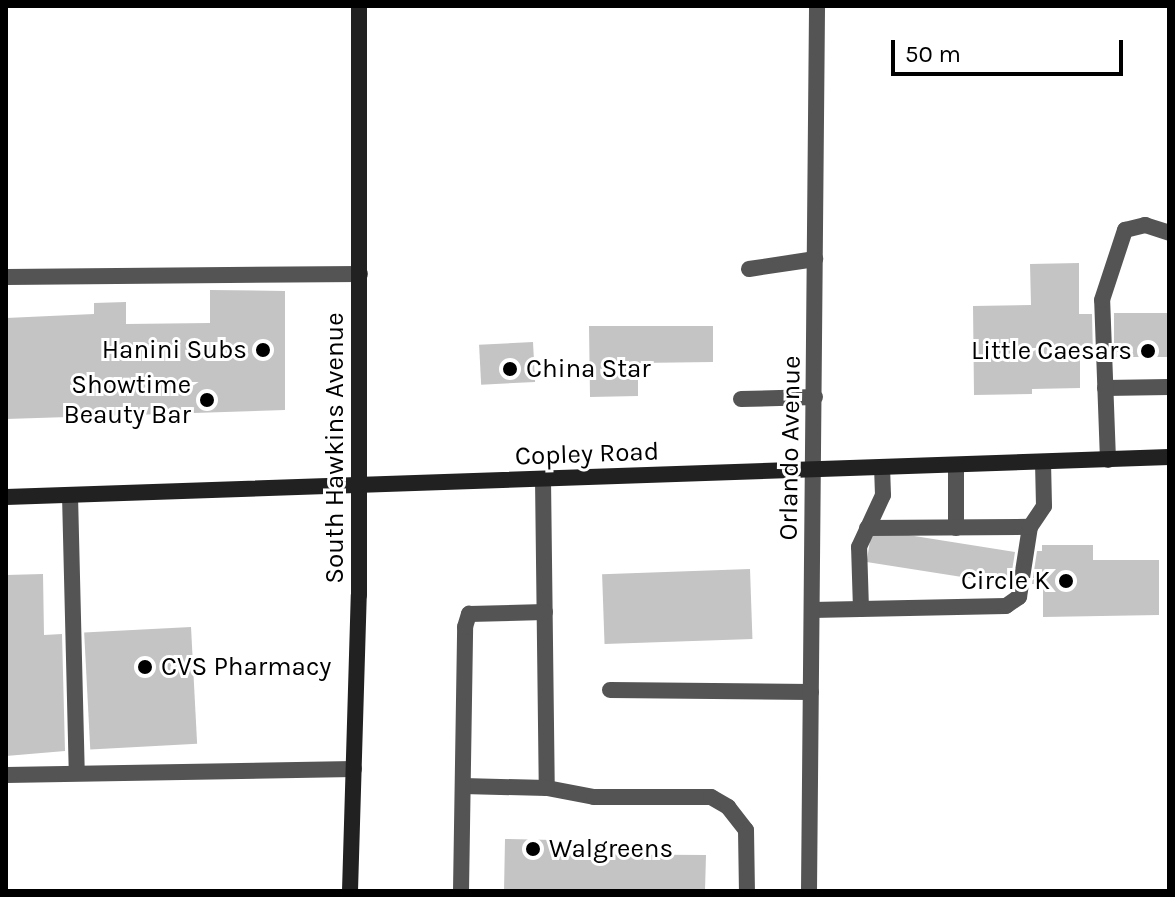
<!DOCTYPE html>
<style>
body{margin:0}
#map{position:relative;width:1175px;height:897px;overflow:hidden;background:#fff;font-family:Karla,sans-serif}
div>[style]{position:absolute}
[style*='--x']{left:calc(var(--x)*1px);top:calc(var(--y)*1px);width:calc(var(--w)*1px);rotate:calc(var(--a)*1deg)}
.building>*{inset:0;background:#c4c4c4;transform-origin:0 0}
.lane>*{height:16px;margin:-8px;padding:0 8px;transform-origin:8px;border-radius:8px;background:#545454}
.street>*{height:16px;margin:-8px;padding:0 8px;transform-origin:8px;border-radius:8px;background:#545454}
.secondary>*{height:16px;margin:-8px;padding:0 8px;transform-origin:8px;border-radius:8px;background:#212121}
.dots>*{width:22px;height:22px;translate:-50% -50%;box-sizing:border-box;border:4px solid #fff;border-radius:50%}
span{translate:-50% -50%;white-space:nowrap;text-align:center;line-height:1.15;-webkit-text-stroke:6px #fff;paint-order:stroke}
.poi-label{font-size:26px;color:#000}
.right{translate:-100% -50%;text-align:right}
.left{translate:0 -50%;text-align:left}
.street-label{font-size:26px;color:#000}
.frame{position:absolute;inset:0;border:8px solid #000;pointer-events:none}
.scale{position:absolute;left:891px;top:40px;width:232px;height:36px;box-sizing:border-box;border:4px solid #000;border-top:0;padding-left:10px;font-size:24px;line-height:28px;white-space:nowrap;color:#000;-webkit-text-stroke:6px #fff;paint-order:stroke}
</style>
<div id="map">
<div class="building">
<div style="clip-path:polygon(1079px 263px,1079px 314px,1092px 314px,1093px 358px,1080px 358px,1080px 388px,1032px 389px,1032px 394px,974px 395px,973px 306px,1031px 305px,1030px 264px)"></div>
<div style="clip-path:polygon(210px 290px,285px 291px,285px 410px,6px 419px,6px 318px,94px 314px,94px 303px,126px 302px,126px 324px,210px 323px)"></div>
<div style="left:1169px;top:313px;width:44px;height:55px;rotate:90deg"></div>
<div style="clip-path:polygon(589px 326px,713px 326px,713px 362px,638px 363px,638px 396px,590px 397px)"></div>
<div style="left:533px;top:342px;width:40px;height:54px;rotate:87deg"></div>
<div style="clip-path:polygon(1042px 545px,1093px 545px,1093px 560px,1159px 560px,1159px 615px,1043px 617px,1043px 584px,1032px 584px,1037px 551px,1042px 551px)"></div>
<div style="left:1015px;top:552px;width:33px;height:145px;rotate:99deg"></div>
<div style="left:750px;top:569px;width:70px;height:148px;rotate:88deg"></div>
<div style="clip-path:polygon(43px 574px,44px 635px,62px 634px,65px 751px,6px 756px,6px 575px)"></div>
<div style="left:191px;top:627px;width:117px;height:107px;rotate:87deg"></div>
<div style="clip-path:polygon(505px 839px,554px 840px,554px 854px,706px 855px,705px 891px,504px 891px)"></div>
</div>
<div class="lane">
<div style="--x:749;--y:269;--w:67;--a:-8.6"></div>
<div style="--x:6;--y:277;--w:354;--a:-0.5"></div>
<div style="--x:1105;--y:388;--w:64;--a:-0.9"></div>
<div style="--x:741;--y:399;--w:74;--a:-1.5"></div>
<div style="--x:1108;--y:460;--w:160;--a:-92.1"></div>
<div style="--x:1102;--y:300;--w:74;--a:-71.8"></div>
<div style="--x:1125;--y:230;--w:21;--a:-14"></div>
<div style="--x:1145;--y:225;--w:25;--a:18"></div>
<div style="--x:956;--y:465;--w:63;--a:90"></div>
<div style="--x:543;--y:479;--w:309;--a:89.3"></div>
<div style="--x:547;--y:788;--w:48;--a:10.8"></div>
<div style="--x:594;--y:797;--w:117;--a:0"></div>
<div style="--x:711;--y:797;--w:20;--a:30"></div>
<div style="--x:728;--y:807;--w:29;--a:52"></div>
<div style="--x:746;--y:830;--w:61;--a:89.1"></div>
<div style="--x:70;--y:495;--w:278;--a:88.6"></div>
<div style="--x:867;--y:528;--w:163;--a:-0.4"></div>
<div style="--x:861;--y:609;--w:62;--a:-91.8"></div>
<div style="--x:859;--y:547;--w:57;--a:-65.2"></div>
<div style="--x:883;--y:495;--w:28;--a:-92"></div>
<div style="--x:812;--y:610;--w:194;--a:-1.2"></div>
<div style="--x:1006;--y:606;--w:16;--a:-35"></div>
<div style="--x:1019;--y:597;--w:71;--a:-81.1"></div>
<div style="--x:1030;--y:527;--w:25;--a:-56"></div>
<div style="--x:1044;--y:506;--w:44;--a:-91.3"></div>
<div style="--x:610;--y:690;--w:201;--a:0.6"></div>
<div style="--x:6;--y:775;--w:348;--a:-1"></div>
<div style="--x:463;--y:786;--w:84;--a:1.4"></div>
<div style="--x:461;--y:891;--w:264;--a:-89.1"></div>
<div style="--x:465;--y:627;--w:14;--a:-73"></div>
<div style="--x:469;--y:614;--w:76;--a:-1.5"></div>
</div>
<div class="street">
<div style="--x:809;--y:891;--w:885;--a:-89.48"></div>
</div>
<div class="secondary">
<div style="--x:6;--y:497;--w:1164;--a:-1.97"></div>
<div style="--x:350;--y:891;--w:296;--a:-88.3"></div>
<div style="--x:359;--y:595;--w:589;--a:-90"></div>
</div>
<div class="dots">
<div style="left:263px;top:350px;background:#000"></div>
<div style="left:1148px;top:351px;background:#000"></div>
<div style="left:510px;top:369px;background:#000"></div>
<div style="left:207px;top:400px;background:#000"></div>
<div style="left:1066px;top:581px;background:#000"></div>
<div style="left:145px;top:667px;background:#000"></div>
<div style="left:533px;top:849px;background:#000"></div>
</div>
<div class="poi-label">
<span class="right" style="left:247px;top:350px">Hanini Subs</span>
<span class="right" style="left:1132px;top:351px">Little Caesars</span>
<span class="left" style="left:526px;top:369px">China Star</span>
<span class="right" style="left:191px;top:400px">Showtime<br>Beauty Bar</span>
<span class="right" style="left:1050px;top:581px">Circle K</span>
<span class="left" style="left:161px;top:667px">CVS Pharmacy</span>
<span class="left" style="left:549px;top:849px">Walgreens</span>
</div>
<div class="street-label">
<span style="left:335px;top:448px;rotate:-90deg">South Hawkins Avenue</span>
<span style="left:790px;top:448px;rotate:-89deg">Orlando Avenue</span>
<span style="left:587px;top:454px;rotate:-2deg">Copley Road</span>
</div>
<div class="frame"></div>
<div class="scale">50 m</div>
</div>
